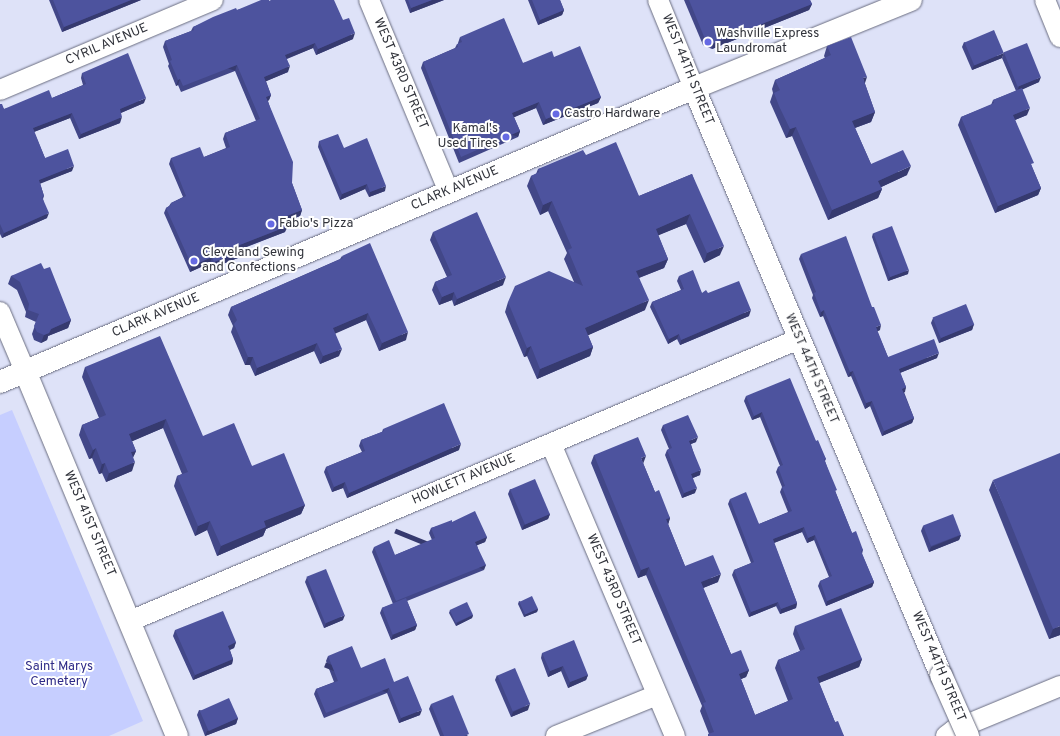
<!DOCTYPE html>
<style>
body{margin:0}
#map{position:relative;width:1060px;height:736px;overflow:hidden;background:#dee2f8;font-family:Overpass,sans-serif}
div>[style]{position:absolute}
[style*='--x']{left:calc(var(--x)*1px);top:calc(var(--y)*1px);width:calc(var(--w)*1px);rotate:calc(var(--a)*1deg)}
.green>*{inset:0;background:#c6ceff}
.roads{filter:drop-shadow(0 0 1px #6a6d80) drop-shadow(0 0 1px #6a6d80)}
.minor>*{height:20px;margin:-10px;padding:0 10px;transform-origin:10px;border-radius:10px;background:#fff}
.tertiary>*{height:22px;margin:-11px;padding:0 11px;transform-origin:11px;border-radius:11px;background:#fff}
.bridges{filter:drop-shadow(0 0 1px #6a6d80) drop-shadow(0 0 1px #6a6d80)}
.tertiary-bridge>*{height:22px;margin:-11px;padding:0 11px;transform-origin:11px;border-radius:11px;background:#fff}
.wall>*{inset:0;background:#424788}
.shaded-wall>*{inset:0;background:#363a6f;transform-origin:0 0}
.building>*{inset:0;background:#4d539e;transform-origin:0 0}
.dots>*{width:11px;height:11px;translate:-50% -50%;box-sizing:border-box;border:2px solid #fff;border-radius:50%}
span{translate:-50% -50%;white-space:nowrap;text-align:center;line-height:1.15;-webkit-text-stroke:4px #fff;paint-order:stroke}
.poi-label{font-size:13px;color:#31333b}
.left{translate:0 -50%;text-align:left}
.right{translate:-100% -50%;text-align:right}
.street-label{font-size:13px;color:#31333b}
.park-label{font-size:13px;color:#2f2b88}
</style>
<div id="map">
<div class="green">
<div style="clip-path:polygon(12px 410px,143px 721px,109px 736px,0 736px,0 415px)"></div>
</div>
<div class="roads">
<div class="minor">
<div style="--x:369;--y:0;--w:208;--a:67.4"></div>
<div style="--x:658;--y:0;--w:95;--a:67.8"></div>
<div style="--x:1045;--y:0;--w:40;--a:68"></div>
<div style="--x:0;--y:90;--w:231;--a:-22.9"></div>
<div style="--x:0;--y:312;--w:64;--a:67"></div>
<div style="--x:551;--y:444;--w:317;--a:67"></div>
<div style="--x:130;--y:621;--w:726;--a:-22.86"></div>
<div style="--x:556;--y:736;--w:109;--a:-22.1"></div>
<div style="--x:946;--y:736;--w:10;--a:-37"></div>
<div style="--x:954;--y:730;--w:115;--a:-22.5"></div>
</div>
<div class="tertiary">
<div style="--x:694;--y:88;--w:637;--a:67.18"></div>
<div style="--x:25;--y:371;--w:395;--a:67.4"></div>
<div style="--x:0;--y:382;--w:754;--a:-22.96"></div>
<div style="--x:694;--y:88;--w:234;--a:-22.1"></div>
</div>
</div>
<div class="bridges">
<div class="tertiary-bridge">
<div style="--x:941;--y:675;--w:67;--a:66.1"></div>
</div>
</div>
<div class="wall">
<div style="clip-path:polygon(49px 0,141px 0,62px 32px)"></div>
<div style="clip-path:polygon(405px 0,444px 0,410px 13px)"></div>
<div style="clip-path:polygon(528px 0,560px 0,564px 10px,562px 15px,538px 25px)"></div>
<div style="clip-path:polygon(684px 0,810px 0,812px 4px,809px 10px,712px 49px,703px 45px)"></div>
<div style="clip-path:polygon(269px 1px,343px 20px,353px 39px,316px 55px,313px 48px,287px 59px,288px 72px,266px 81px,271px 95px,269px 100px,268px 101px,292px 183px,302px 210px,300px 216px,286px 221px,285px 232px,239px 250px,238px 258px,212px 268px,210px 263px,190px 272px,164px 213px,166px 208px,169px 206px,171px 203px,183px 197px,169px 164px,171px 158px,204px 157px,226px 148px,223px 139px,225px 133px,256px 121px,235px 71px,181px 92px,178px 85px,176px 86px,168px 66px,169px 64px,163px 47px,165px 41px,191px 31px,193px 27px,237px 10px)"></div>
<div style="clip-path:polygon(460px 37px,523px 63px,554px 57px,601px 97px,598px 103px,543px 125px,536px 108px,514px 117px,520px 131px,518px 137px,459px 163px,421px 68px,423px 62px,455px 48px,457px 44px,458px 44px,458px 43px)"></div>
<div style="clip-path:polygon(964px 42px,1002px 58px,972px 70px,962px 47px)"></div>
<div style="clip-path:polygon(827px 46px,865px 84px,875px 112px,871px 122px,855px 128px,871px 164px,907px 175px,881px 187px,882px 189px,878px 198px,828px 220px,792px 136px,786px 138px,770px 102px,773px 93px,772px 89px,775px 80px,825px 58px,824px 56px)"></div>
<div style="clip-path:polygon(1004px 52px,1039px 82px,1022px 89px,1027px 115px,1015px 120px,1032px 167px,1041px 188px,1038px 195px,995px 213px,958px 125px,961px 117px,991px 105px,993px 100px,1016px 91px,1002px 58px)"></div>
<div style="clip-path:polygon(82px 73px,144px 103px,121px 113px,120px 123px,79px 139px,70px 118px,34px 132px,45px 158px,72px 171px,40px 183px,44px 196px,43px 199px,47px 218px,2px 238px,0 234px,0 104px,4px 109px,52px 98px,83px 85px,81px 78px)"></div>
<div style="clip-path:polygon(319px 141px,344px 148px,385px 191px,369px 197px,365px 189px,340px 200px,318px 147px)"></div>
<div style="clip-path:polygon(586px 155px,639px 196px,692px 174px,720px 255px,704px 263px,686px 224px,658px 235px,668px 259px,664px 268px,639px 278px,645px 310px,588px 335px,593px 347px,590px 356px,537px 379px,527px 356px,524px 357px,505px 312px,508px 302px,574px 282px,564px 259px,567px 253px,548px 211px,540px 215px,527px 186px,531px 176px,536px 174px,538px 169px)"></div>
<div style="clip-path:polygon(433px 232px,503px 285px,454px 306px,452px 300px,439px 305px,432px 290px,435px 282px,447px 277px,430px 240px)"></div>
<div style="clip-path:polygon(873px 233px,908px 274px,888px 281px,872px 237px)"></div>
<div style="clip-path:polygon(801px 254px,880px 330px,877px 331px,888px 357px,937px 358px,900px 373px,906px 387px,904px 392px,914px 418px,912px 423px,882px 436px,870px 406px,865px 409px,851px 376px,848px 377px,823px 316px,820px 317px,812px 298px,813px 295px,799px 259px)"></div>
<div style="clip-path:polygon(342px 256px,406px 340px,379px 351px,366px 320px,335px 333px,339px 356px,320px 364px,314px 351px,255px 376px,250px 365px,245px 365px,231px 332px,233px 326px,228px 315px,231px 307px,340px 259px)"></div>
<div style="clip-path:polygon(44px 269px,71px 320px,68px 328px,48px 336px,47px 340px,41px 343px,34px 340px,32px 334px,36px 322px,25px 317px,26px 312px,17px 290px,8px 284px,11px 276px)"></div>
<div style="clip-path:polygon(679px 276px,702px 293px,708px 293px,749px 316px,680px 345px,677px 339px,668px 344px,650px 307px,652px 302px,681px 290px,677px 281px)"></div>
<div style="clip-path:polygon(933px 318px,974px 324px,972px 330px,939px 343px,931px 323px)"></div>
<div style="clip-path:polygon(85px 367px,252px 466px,305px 505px,301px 514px,266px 529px,263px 536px,217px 556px,207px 530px,195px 536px,174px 486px,177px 476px,182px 474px,163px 428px,132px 441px,136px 451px,133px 457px,132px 471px,106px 482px,102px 473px,99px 474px,92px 458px,89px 459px,79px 435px,82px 425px,99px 418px,82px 377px)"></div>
<div style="clip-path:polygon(746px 396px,816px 441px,826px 459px,825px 461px,836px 493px,852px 533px,863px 550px,862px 554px,874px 582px,872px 587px,826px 606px,818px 586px,820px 581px,829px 577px,814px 540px,807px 543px,802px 532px,774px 543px,797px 603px,796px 608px,780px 614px,776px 606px,749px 617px,732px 575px,734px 570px,751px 563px,728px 504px,730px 499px,759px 524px,788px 512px,780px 492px,782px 487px,776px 472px,778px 467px,780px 466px,760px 417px,752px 420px,744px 401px)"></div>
<div style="clip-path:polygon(663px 425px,696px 442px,691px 444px,700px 475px,693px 478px,695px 493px,682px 498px,665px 455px,667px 450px,669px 449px,661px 430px)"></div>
<div style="clip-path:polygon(383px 429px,459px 450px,347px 498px,343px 488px,332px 492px,324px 472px,326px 467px,362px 452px,359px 446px,361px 440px,382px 432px)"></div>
<div style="clip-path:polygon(594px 455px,643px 463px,655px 492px,670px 518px,668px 524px,685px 566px,718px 582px,703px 588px,731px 654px,749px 670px,746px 677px,741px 679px,755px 715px,788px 701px,775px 668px,778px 660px,800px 651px,793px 634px,795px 626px,862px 659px,859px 667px,819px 683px,835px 722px,844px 736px,708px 736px,708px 734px,709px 734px,700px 711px,702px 706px,646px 575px,638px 578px,591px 463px)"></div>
<div style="clip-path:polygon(993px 480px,1060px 635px,1049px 639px,989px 490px)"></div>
<div style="clip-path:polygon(510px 489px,550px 514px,548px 519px,522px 530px,508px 494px)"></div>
<div style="clip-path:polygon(452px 522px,487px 537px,485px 542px,477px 545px,484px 570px,407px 601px,417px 625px,415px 630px,391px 640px,380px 613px,382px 608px,393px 604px,372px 552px,374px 547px,395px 555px,432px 540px,429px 533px,431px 528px)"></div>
<div style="clip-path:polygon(923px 526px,961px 535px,959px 540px,929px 552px,921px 531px)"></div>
<div style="clip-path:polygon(307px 577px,343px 620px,324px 628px,305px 582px)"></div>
<div style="clip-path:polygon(519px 601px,538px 609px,537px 612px,524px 617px,518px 604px)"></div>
<div style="clip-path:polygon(450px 610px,473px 615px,472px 618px,456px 626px,449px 613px)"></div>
<div style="clip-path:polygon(175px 630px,236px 642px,234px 648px,230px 650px,233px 659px,232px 664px,193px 680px,173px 636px)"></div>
<div style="clip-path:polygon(542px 653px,588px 675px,586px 680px,568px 688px,561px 671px,548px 677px,541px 658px)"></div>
<div style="clip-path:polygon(328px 656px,361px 668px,394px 682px,420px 715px,399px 723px,387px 693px,324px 718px,314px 694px,316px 689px,334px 682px,326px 661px)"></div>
<div style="clip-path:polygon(497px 675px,528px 710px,511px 717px,495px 680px)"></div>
<div style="clip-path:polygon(431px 704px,468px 736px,440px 736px,429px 709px)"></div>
<div style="clip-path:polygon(199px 710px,238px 718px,236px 724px,205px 736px,197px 715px)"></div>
</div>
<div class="shaded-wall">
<div style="clip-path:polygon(131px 0,141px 0,62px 32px,64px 27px)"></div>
<div style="clip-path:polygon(432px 0,444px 0,410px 13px,411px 8px)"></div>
<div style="clip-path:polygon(812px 4px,809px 10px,712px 49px,714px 43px)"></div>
<div style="clip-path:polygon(564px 10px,562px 15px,538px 25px,540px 20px)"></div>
<div style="clip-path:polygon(355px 33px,353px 39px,316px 55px,318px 49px)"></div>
<div style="clip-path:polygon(315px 43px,313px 48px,283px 60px,285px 55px)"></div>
<div style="clip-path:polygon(1004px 53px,1002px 58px,972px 70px,974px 65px)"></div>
<div style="left:237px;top:65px;width:6px;height:58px;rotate:108deg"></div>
<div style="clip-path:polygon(290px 66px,288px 72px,262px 83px,264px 77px)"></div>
<div style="clip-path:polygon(867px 77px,864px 86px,863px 78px)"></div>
<div style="clip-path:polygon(1041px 77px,1039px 82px,1017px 92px,1019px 86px)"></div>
<div style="clip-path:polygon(180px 79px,178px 85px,176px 86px,178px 80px)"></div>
<div style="clip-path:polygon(271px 95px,269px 100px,264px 102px,266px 97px)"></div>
<div style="clip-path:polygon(601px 97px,598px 103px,543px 125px,546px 119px)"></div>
<div style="clip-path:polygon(146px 98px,144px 103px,118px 114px,120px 109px)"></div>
<div style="clip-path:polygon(539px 102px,536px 108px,510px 119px,512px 113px)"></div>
<div style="clip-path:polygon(1030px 108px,1027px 115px,1010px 122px,1013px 115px)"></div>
<div style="clip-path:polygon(875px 112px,871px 122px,849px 130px,852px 121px)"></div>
<div style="clip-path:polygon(72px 113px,70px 118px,31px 133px,33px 128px)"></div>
<div style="clip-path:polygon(122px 117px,120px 123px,79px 139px,81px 134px)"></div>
<div style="clip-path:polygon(796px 127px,792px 136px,786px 138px,790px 129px)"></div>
<div style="left:520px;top:131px;width:6px;height:64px;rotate:108deg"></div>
<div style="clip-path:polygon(74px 166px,72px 171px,37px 185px,39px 180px)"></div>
<div style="clip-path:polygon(911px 166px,907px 175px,875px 190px,878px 181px)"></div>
<div style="clip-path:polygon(367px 184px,365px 189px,340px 200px,342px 194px)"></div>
<div style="clip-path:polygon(386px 186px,385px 191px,369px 197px,370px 192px)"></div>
<div style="clip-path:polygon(1041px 188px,1038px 195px,995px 213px,998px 206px)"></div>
<div style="clip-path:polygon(882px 189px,878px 198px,828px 220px,832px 210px)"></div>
<div style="clip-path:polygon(552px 201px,548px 211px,540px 215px,543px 205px)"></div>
<div style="clip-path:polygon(302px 210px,300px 216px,282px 223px,284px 217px)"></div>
<div style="clip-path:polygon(49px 213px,47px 218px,2px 238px,4px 233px)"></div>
<div style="clip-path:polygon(690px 214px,686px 224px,652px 238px,656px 229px)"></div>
<div style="clip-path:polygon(288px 226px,285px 232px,235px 251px,237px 246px)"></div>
<div style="clip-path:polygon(724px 246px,720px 255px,704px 263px,707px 253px)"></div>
<div style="clip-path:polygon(240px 252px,238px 258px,212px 268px,214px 262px)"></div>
<div style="clip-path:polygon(212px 257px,210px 263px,190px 272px,192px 266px)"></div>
<div style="clip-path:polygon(668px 259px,664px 268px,633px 280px,636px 271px)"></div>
<div style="clip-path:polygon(909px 270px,908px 274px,888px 281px,890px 277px)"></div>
<div style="clip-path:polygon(506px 277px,503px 285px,454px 306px,457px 299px)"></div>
<div style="clip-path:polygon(454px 292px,452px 300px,439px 305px,442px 297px)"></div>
<div style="clip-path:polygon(649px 300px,645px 310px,582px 338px,585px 328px)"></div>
<div style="clip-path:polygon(751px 310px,749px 316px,680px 345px,681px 340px)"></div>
<div style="clip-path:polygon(824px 310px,823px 316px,820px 317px,821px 312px)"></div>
<div style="clip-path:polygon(368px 313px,366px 320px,330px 336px,333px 328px)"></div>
<div style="clip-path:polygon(71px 320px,68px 328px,48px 336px,51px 329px)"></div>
<div style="clip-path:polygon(974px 324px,972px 330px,939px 343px,941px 338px)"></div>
<div style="clip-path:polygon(881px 325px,880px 330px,874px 333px,876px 327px)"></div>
<div style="clip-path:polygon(408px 332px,406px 340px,379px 351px,382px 343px)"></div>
<div style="clip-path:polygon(49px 333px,47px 340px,41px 343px,44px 335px)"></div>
<div style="clip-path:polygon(679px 334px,677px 339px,668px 344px,669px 339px)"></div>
<div style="clip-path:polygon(317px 343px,314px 351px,255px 376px,257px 368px)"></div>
<div style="clip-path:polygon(531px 346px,527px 356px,524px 357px,527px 348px)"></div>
<div style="clip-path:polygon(593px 347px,590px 356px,537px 379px,540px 369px)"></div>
<div style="clip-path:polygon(342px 349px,339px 356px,320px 364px,323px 356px)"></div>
<div style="clip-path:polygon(939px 353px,937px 358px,897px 374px,899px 369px)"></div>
<div style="clip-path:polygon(248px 357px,253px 357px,250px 365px,245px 365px)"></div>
<div style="clip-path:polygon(853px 371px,851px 376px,848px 377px,850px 372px)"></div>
<div style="clip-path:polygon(906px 387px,905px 392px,901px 394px,902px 389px)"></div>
<div style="clip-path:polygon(872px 401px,870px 406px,865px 409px,866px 403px)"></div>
<div style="clip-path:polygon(762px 412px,760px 417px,752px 420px,754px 416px)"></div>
<div style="clip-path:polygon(914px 418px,912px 423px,882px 436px,884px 431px)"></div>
<div style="clip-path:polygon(166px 419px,163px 428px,126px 444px,129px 434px)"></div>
<div style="clip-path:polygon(698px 437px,696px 442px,688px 445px,689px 441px)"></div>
<div style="clip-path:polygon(461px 444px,459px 450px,347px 498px,349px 493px)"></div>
<div style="clip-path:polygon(96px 448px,92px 458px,89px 459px,93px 450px)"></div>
<div style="clip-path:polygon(136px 451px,132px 460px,131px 452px)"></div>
<div style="clip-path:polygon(646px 456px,643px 464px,641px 458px)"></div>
<div style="clip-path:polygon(135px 462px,132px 471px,106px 482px,109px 473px)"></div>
<div style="clip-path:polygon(105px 463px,102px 473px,99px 474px,102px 464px)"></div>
<div style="clip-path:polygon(701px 470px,700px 475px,690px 479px,691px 474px)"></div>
<div style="clip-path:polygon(345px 482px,343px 488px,332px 492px,334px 487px)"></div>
<div style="clip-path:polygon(697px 488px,695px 493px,682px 498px,684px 493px)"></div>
<div style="clip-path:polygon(305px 505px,301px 514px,266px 529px,263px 536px,217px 556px,221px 546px,264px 521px)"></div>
<div style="clip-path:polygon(550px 514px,548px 519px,522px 530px,524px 525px)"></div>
<div style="clip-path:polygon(670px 518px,668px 525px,666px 519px)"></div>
<div style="clip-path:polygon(210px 521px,207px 530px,195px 536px,198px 526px)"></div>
<div style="clip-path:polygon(804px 527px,802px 532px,771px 544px,773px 539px)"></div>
<div style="clip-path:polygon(815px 535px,814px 540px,807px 543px,808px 538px)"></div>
<div style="clip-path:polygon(961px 535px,959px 540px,929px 552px,931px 547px)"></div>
<div style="clip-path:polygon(487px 537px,485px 542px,473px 547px,475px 542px)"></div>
<div style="left:486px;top:565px;width:5px;height:97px;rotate:112deg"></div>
<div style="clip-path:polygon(649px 567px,646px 575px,638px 578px,641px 570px)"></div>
<div style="clip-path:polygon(721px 574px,718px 582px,698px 590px,701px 582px)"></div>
<div style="clip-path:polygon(874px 582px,872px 587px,826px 606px,827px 601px)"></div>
<div style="clip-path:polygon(778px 602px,776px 606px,749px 617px,751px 612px)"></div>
<div style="clip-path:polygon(797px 603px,796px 608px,780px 614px,781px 609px)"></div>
<div style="clip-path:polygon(538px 609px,537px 612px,524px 617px,525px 614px)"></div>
<div style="clip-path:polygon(345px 615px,343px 620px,324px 628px,326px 623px)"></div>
<div style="clip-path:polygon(473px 615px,472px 618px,456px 626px,457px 623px)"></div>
<div style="clip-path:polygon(417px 625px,415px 630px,391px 640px,393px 634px)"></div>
<div style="clip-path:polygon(1060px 626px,1060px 635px,1049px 639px,1053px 629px)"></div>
<div style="clip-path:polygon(236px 642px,234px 648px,226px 651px,228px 646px)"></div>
<div style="clip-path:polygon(233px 659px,232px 664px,193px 680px,195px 675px)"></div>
<div style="clip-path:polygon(862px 659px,859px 667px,814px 685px,817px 677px)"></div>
<div style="clip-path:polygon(563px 666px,561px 671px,548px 677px,550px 671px)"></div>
<div style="clip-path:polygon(749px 670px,746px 677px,736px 681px,739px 674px)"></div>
<div style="clip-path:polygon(588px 675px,586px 680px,568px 688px,570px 682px)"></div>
<div style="left:389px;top:688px;width:5px;height:68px;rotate:112deg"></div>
<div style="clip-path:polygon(530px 704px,528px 710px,511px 717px,513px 712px)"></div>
<div style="clip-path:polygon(422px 710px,420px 715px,399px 723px,401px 718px)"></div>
<div style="clip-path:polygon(238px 718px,236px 724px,205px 736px,207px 731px)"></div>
</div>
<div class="building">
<div style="clip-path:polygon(53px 0,131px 0,64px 27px)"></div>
<div style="clip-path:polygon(261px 0,269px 0,269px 1px,271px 0,334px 0,343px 20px,349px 18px,355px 33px,318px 49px,315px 43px,285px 55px,290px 66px,264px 77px,271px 95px,266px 97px,293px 162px,292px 183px,302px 210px,284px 217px,288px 226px,237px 246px,240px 252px,214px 262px,212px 257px,192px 266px,166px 208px,171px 205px,171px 203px,186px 196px,171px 158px,200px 147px,204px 157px,230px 147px,225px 133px,260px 119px,237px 65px,183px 86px,180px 79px,178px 80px,170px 61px,172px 60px,165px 41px,194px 30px,193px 27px,213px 17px,236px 8px,237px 10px)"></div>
<div style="clip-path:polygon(408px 0,432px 0,411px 8px)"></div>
<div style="clip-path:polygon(532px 0,560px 0,564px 10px,540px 20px)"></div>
<div style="clip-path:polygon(689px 0,810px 0,812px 4px,714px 43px,705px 39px)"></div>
<div style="clip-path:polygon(504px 18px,523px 63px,552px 51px,554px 57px,580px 46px,601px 97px,546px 119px,539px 102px,512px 113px,520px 131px,461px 157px,423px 62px,458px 47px,457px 44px,462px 42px,460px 37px)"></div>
<div style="left:994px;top:30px;width:25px;height:32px;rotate:67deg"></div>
<div style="clip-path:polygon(851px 37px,867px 77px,863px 78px,875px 112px,852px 121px,871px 164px,903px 150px,911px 166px,878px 181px,882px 189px,832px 210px,796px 127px,790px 129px,779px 106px,774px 93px,780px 90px,775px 80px,831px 55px,827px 46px)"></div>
<div style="left:1027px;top:43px;width:37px;height:25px;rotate:68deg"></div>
<div style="clip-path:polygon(128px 53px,146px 98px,120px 109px,122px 117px,81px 134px,72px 113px,33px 128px,45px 158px,68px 149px,74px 166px,39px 180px,44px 196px,42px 197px,49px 213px,4px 233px,0 224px,0 104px,2px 104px,4px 109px,49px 90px,52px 98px,86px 84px,82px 73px)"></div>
<div style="clip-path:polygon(1022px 88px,1030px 108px,1013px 115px,1034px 163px,1031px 164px,1041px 188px,998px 206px,961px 117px,994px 103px,993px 100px)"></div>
<div style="clip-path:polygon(338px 134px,344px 148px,367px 138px,386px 186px,370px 192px,367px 184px,342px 194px,319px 141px)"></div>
<div style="clip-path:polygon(616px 142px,639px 196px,692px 174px,724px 246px,707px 253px,690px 214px,656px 229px,668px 259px,636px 271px,649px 300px,585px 328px,593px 347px,540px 369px,531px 346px,527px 348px,508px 302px,515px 286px,549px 271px,583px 286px,568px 250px,572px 248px,552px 201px,543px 205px,531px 176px,539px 172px,538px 169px,583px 150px,586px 155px)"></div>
<div style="clip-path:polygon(477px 212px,506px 277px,457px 299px,454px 292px,442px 297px,435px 282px,452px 275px,433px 232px)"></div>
<div style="left:892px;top:226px;width:47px;height:20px;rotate:69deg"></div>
<div style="clip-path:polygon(846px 236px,872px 307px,874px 307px,881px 325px,876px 327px,888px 357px,934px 339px,939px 353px,899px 369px,906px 387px,902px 389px,914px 418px,884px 431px,872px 401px,866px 403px,853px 371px,850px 372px,824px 310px,821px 312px,814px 293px,816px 292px,801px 254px)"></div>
<div style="clip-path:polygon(370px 243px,408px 332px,382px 343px,368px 313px,333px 328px,342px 349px,323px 356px,317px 343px,257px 368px,253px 357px,248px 357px,234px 324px,237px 320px,231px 307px,343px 258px,342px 256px)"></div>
<div style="clip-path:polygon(41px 263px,44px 269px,50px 267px,71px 320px,51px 329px,49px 333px,44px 335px,37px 332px,34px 326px,39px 314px,28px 310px,29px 304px,20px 282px,11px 276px)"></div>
<div style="clip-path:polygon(693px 270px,702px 293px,706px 290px,708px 293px,739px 281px,751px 310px,681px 340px,679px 334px,669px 339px,652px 302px,684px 289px,679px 276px)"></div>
<div style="left:966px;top:304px;width:22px;height:36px;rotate:68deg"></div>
<div style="clip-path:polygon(160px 336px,203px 436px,234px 423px,252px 466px,284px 453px,305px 505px,264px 521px,266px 527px,221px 546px,210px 521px,198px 526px,177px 476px,188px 472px,166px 419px,129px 434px,136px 451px,131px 452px,135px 462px,109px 473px,105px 463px,102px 464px,96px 448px,93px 450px,82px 425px,106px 415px,85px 367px)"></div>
<div style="clip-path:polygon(790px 378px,816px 441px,818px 440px,826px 459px,824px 459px,837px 490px,835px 491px,852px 533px,856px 531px,863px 550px,861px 551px,874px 582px,827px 601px,820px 581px,832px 576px,815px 535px,808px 538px,804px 527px,773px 539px,797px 603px,781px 609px,778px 602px,751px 612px,734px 570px,754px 562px,730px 499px,746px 492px,759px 524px,792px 511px,782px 487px,785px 486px,778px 467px,783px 465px,762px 412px,754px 416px,746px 396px)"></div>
<div style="clip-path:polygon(444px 403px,461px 444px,349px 493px,345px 482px,334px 487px,326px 467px,365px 451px,361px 440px,384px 431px,383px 429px)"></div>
<div style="clip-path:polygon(688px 415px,698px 437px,689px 441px,701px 470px,691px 474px,697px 488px,684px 493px,667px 450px,672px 448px,663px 425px)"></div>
<div style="clip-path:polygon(638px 437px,646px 456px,641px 458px,655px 492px,659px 490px,670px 518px,666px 519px,685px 566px,713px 555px,721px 574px,701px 582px,731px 654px,741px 650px,749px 670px,739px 674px,755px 715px,793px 699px,778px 660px,805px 649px,795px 626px,841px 608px,862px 659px,817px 677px,835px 722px,838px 721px,844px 736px,709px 736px,708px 734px,714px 732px,703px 703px,706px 702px,649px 567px,641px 570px,594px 455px)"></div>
<div style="clip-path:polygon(1060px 453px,1060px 626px,1053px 629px,993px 480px)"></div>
<div style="left:535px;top:479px;width:38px;height:27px;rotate:67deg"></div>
<div style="clip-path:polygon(475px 511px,487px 537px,475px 542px,486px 565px,396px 601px,374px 547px,389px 540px,395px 555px,435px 538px,431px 528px,452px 520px,452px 522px)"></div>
<div style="left:953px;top:514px;width:22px;height:32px;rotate:69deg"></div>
<div style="left:326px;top:569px;width:50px;height:21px;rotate:68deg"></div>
<div style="left:532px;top:596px;width:14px;height:14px;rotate:65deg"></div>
<div style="left:406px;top:598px;width:29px;height:26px;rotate:68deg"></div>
<div style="left:467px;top:602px;width:14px;height:19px;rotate:65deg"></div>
<div style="clip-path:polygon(223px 611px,236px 642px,228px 646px,233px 659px,195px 675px,175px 630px)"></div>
<div style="clip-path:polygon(574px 640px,588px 675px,570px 682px,563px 666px,550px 671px,542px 653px)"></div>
<div style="clip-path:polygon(352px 646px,361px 668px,385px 658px,394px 682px,408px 676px,422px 710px,401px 718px,389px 688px,326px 713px,316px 689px,338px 681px,328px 656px)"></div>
<div style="left:515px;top:668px;width:39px;height:19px;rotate:67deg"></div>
<div style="clip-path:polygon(453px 695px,469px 734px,464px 736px,444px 736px,431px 704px)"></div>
<div style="left:229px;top:698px;width:22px;height:32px;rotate:66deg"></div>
</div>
<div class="dots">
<div style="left:708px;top:42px;background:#666ae3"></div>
<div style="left:556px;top:114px;background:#666ae3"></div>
<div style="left:506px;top:137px;background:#666ae3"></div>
<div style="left:271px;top:224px;background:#666ae3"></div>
<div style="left:194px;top:261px;background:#666ae3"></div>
</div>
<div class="poi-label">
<span class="left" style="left:716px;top:42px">Washville Express<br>Laundromat</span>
<span class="left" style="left:564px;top:114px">Castro Hardware</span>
<span class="right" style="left:498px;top:137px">Kamal's<br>Used Tires</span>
<span class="left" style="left:279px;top:224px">Fabio's Pizza</span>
<span class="left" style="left:202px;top:261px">Cleveland Sewing<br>and Confections</span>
</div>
<div class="street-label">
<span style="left:107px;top:45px;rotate:-23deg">CYRIL AVENUE</span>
<span style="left:687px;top:70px;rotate:68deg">WEST 44TH STREET</span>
<span style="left:400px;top:74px;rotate:67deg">WEST 43RD STREET</span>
<span style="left:455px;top:189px;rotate:-23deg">CLARK AVENUE</span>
<span style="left:156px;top:316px;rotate:-23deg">CLARK AVENUE</span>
<span style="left:811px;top:369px;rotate:67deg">WEST 44TH STREET</span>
<span style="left:464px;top:480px;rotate:-23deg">HOWLETT AVENUE</span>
<span style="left:89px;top:524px;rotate:67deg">WEST 41ST STREET</span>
<span style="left:613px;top:590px;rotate:67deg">WEST 43RD STREET</span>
<span style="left:938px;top:667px;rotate:67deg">WEST 44TH STREET</span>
</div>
<div class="park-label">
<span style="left:59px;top:675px">Saint Marys<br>Cemetery</span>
</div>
</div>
